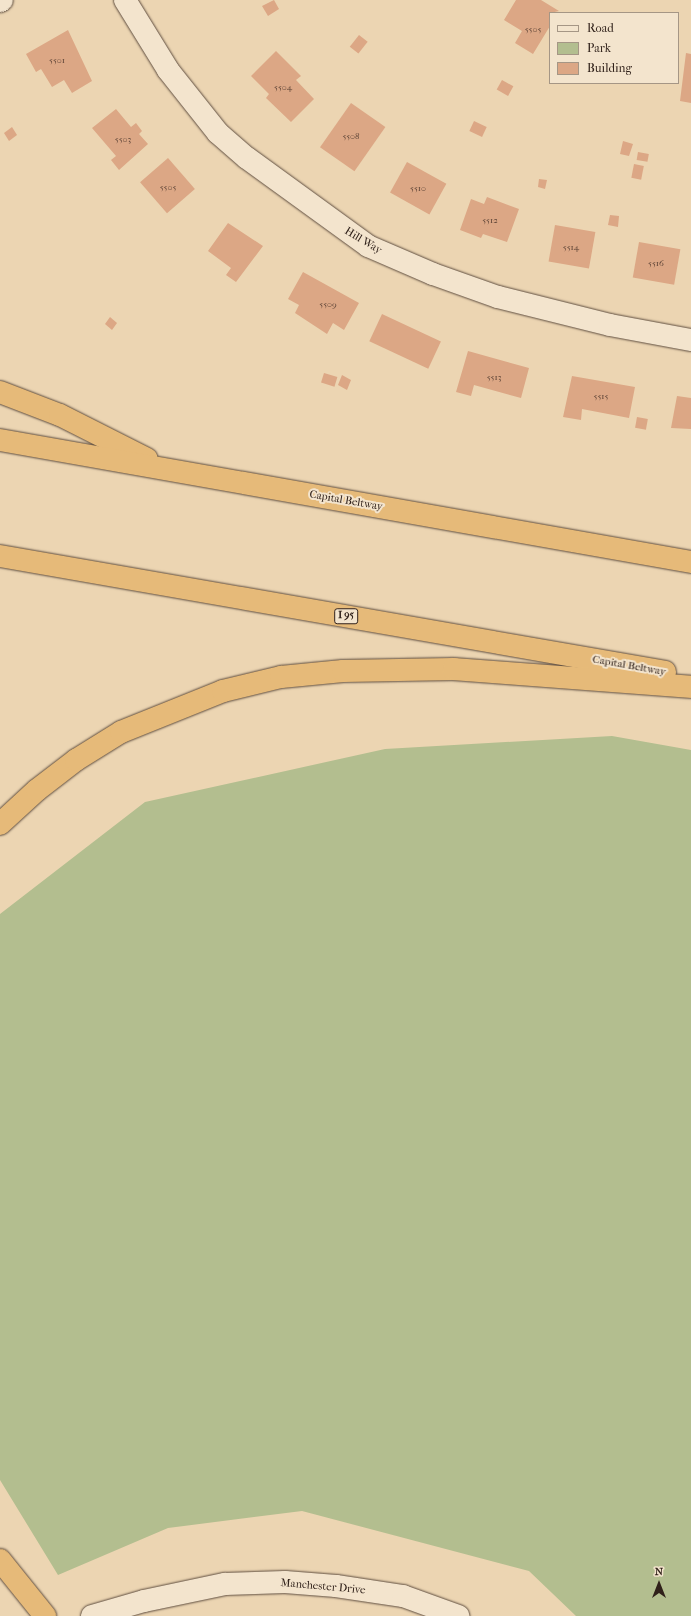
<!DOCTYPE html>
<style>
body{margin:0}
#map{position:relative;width:691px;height:1616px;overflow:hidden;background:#ecd5b2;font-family:"IM FELL French Canon",serif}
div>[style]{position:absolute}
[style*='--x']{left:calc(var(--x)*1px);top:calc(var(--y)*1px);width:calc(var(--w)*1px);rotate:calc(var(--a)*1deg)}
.green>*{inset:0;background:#b3be8f}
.building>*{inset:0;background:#dca785;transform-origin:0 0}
.roads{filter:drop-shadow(0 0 1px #5f4e40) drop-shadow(0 0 1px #5f4e40)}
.minor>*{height:22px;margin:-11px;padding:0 11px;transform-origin:11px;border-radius:11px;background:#f3e4cd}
.tertiary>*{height:22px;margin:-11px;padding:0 11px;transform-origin:11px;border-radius:11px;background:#f3e4cd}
.motorway>*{height:22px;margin:-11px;padding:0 11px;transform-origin:11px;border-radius:11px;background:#e6ba79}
span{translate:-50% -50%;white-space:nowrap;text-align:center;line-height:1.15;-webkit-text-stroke:4px #f3e4cd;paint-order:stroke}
.number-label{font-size:9px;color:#5b4235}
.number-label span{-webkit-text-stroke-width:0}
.shield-label span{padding:1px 3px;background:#f3e4cd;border:1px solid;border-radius:3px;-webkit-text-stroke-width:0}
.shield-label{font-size:10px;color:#30211a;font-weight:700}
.street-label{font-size:11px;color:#30211a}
.legend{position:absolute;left:549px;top:12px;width:130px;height:72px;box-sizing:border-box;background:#f3e4cd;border:1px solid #a59685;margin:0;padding:5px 7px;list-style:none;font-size:12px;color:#30211a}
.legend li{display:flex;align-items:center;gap:8px;height:20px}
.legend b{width:20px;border:1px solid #a59685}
.north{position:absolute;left:639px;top:1564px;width:40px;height:40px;-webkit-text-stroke:3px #f3e4cd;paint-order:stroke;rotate:0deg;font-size:11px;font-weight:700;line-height:16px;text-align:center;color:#30211a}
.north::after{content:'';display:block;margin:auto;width:14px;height:18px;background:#30211a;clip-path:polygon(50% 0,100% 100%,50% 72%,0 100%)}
</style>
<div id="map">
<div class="green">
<div style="clip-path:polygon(612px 736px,691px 750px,691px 1616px,576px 1616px,529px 1571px,302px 1511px,168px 1528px,58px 1575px,0 1480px,0 914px,145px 802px,385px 749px)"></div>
</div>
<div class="building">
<div style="clip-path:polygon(274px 0,279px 9px,268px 16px,262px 6px)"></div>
<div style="clip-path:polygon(516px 0,541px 0,559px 11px,550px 13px,550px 26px,533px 54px,515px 43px,522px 31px,504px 20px)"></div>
<div style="clip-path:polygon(68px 30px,92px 81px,72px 93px,64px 80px,52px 87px,41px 69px,36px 72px,26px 54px)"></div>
<div style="left:359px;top:35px;width:11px;height:15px;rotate:38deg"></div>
<div style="clip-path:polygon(276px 51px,301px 76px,296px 80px,314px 99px,291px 122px,266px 98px,269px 94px,251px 76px)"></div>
<div style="clip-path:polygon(686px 53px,691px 54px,691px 103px,680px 101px)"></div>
<div style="left:502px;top:80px;width:13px;height:11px;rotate:29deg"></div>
<div style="left:351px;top:103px;width:42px;height:54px;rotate:35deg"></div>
<div style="clip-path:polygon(116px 109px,131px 127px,136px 123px,142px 131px,139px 134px,148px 144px,119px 170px,111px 160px,116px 156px,92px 128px)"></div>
<div style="left:474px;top:121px;width:14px;height:11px;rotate:25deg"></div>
<div style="clip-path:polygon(12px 127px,17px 135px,9px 141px,4px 133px)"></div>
<div style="clip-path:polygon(623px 141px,633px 144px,629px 156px,620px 154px)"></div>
<div style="left:638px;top:152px;width:11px;height:8px;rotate:10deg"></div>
<div style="left:168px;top:158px;width:41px;height:37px;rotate:49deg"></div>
<div style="left:407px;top:162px;width:45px;height:35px;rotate:29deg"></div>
<div style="left:634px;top:164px;width:10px;height:14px;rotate:11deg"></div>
<div style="clip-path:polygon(539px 179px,547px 180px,545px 189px,538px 187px)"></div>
<div style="clip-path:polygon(487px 197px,519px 209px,507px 242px,483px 234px,481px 238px,460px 230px,471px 199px,484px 204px)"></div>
<div style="clip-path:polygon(610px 215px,619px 216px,618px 227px,608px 225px)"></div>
<div style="clip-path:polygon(228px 223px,263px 246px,236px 282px,226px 275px,231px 268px,208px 251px)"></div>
<div style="left:555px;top:225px;width:41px;height:37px;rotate:10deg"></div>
<div style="left:639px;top:242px;width:42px;height:36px;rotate:10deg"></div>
<div style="clip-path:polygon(303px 272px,359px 303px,344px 330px,333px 323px,327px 334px,295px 313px,299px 305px,288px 299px)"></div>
<div style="left:382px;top:314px;width:65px;height:30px;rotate:25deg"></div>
<div style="clip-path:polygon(110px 317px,117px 323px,112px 330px,105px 324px)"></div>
<div style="clip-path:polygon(468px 351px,529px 368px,521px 398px,474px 385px,471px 396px,456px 392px)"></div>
<div style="left:324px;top:373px;width:14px;height:10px;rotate:17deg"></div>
<div style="clip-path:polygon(342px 375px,351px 380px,347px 390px,338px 385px)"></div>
<div style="clip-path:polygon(572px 376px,635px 387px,629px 418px,582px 409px,581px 420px,563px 417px)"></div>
<div style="clip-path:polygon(677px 396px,691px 398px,691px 429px,671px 428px)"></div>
<div style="left:637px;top:417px;width:11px;height:11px;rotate:10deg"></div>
</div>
<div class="roads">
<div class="minor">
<div style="--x:125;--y:0;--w:82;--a:58.4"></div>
<div style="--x:168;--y:70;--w:80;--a:51.6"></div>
<div style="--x:218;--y:133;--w:38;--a:41"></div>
<div style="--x:247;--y:158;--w:150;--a:36"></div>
<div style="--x:368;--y:246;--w:71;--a:23.3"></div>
<div style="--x:433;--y:274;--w:69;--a:19.5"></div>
<div style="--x:498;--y:297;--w:115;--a:14"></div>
<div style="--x:610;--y:325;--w:82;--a:10.5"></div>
<div style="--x:0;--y:1;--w:2;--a:-27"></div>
</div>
<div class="tertiary">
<div style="--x:92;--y:1616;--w:54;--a:-16.1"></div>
<div style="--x:144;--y:1601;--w:83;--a:-11.9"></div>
<div style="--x:225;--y:1584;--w:60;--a:-1.9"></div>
<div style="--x:285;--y:1582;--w:51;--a:4.5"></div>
<div style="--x:336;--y:1586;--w:68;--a:8.5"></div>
<div style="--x:403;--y:1596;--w:59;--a:20"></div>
</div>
<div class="motorway">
<div style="--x:0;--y:392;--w:64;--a:21"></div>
<div style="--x:60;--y:415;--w:97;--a:26.8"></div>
<div style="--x:0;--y:440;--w:702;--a:10.01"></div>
<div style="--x:0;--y:556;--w:675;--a:9.89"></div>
<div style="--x:0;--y:824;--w:50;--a:-42.6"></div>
<div style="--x:37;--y:790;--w:49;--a:-37.6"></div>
<div style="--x:76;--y:760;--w:53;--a:-31.9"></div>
<div style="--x:121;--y:732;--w:110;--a:-21.9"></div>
<div style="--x:223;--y:691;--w:60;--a:-13.6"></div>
<div style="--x:281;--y:677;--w:62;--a:-5.5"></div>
<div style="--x:343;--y:671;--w:111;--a:-1"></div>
<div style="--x:454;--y:669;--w:238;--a:4.3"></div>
<div style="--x:0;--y:1560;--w:72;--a:51.2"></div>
</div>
</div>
<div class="number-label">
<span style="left:533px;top:29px">5505</span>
<span style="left:57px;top:60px">5501</span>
<span style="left:283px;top:87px">5504</span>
<span style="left:351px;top:136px">5508</span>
<span style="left:123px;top:139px">5503</span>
<span style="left:168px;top:187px">5505</span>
<span style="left:418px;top:188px">5510</span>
<span style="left:490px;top:220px">5512</span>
<span style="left:571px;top:247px">5514</span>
<span style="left:656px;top:263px">5516</span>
<span style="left:328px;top:304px">5509</span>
<span style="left:494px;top:377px">5513</span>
<span style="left:601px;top:396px">5515</span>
</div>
<div class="shield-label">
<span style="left:346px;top:616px">I 95</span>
</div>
<div class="street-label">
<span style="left:363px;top:241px;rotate:31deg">Hill Way</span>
<span style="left:346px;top:501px;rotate:10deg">Capital Beltway</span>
<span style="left:629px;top:666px;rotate:10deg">Capital Beltway</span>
<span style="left:323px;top:1587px;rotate:5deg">Manchester Drive</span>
</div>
<ul class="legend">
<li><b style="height:5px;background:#f3e4cd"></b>Road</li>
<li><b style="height:11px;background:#b3be8f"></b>Park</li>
<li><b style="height:11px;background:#dca785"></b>Building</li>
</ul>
<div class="north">N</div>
</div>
